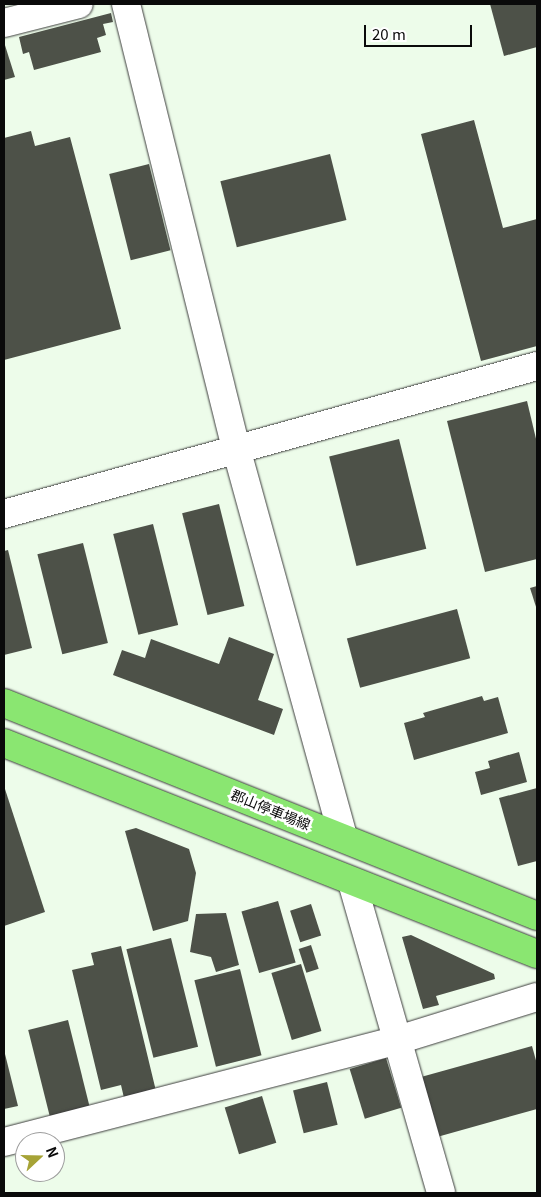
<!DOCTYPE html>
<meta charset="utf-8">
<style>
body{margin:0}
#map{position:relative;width:541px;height:1197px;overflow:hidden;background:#edfcea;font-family:Georgia,"Noto Sans JP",serif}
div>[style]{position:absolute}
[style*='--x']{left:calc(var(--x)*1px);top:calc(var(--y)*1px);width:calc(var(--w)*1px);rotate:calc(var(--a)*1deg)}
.building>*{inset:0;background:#4d5148;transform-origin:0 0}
.roads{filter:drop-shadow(0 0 1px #3d3d3d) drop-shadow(0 0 1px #3d3d3d)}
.minor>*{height:28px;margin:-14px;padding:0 14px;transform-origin:14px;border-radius:14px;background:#fff}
.primary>*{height:28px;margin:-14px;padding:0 14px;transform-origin:14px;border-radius:14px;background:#8ae671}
span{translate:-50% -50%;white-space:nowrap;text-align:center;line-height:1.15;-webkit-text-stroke:5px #fff;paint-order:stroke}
.street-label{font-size:14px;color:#0a0a0a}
.frame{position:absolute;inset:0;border:5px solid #0a0a0a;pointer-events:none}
.north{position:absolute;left:15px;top:1132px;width:50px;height:50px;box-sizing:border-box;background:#fff;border:1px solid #9d9d9d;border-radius:50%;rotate:69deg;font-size:14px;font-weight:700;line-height:20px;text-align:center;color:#0a0a0a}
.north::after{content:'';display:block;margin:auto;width:18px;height:22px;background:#a6a336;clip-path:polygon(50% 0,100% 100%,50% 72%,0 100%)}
.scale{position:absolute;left:364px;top:25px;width:108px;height:22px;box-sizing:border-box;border:2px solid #0a0a0a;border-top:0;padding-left:6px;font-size:15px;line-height:18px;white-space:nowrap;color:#0a0a0a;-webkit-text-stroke:4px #fff;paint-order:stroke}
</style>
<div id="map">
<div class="building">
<div style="clip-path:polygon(490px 4px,537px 4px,537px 47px,504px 56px)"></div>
<div style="clip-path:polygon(111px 13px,113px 22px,103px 24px,106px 35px,97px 38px,101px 52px,34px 70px,29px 52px,23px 54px,19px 37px)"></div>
<div style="clip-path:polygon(4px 42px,15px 77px,4px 80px)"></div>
<div style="clip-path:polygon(474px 120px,503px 228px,537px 219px,537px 346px,481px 361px,421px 134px)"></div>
<div style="clip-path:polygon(31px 131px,35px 146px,70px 137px,121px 329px,4px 360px,4px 138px)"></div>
<div style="left:330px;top:154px;width:68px;height:113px;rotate:76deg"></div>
<div style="left:149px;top:164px;width:89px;height:41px;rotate:76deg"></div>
<div style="clip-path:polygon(527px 401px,537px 443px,537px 559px,485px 572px,447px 421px)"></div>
<div style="left:399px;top:439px;width:113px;height:72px;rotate:76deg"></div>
<div style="left:219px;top:504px;width:105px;height:38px;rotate:76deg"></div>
<div style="left:153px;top:524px;width:104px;height:41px;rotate:76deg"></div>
<div style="left:83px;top:543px;width:103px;height:47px;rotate:76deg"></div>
<div style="clip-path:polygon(8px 550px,32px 648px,4px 655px,4px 551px)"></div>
<div style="clip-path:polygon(537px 586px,537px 610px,530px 588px)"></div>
<div style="left:457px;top:609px;width:51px;height:114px;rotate:75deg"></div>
<div style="clip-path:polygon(229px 637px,274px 654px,258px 700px,283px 709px,274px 735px,113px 675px,122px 650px,145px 658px,151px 639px,219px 664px)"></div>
<div style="clip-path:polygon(482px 696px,484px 701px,498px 697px,508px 733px,414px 760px,404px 723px,425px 717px,423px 713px)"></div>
<div style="clip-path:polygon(519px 752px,527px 782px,481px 795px,475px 772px,490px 768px,488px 761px)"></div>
<div style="clip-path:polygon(4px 786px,45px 912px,4px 926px)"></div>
<div style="clip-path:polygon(537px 788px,537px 861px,518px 866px,499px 798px)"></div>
<div style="clip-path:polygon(136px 828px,189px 849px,196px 873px,188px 921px,153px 931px,125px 831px)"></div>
<div style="left:278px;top:901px;width:64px;height:38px;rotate:74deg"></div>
<div style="left:311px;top:904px;width:33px;height:22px;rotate:72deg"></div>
<div style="clip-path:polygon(226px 913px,239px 965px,216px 972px,211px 957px,190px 952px,196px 914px)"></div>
<div style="clip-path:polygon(411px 935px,494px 974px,495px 979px,436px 996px,439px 1005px,423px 1009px,402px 937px)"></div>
<div style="left:171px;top:938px;width:112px;height:46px;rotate:76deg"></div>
<div style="left:311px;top:945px;width:25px;height:13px;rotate:72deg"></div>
<div style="clip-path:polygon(121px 946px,156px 1091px,124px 1098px,121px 1085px,101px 1090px,72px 970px,94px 965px,91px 953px)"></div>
<div style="left:301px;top:964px;width:70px;height:31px;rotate:73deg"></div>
<div style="left:240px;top:969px;width:89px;height:47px;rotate:76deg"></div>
<div style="left:68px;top:1020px;width:89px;height:41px;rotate:76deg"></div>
<div style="clip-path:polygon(532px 1046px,537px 1064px,537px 1109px,437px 1137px,421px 1077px)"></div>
<div style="clip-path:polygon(4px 1050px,18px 1106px,4px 1109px)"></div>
<div style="left:386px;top:1058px;width:52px;height:38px;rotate:73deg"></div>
<div style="left:327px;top:1082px;width:44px;height:35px;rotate:76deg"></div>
<div style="left:262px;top:1096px;width:49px;height:39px;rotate:73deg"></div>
</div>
<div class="roads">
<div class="minor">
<div style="--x:126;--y:4;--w:457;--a:76.1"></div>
<div style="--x:236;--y:448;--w:403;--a:74.6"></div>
<div style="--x:4;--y:23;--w:77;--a:-14.2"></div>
<div style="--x:4;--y:514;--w:553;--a:-15.52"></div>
<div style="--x:352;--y:882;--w:323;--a:74"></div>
<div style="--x:4;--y:1142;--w:407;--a:-14.5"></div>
<div style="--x:398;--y:1040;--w:145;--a:-17.2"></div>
</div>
<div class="primary">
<div style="--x:4;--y:703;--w:574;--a:21.78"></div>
<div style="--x:4;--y:743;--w:573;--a:21.6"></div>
</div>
</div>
<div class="street-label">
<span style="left:271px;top:809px;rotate:22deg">郡山停車場線</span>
</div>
<div class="frame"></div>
<div class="north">N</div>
<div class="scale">20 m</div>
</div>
